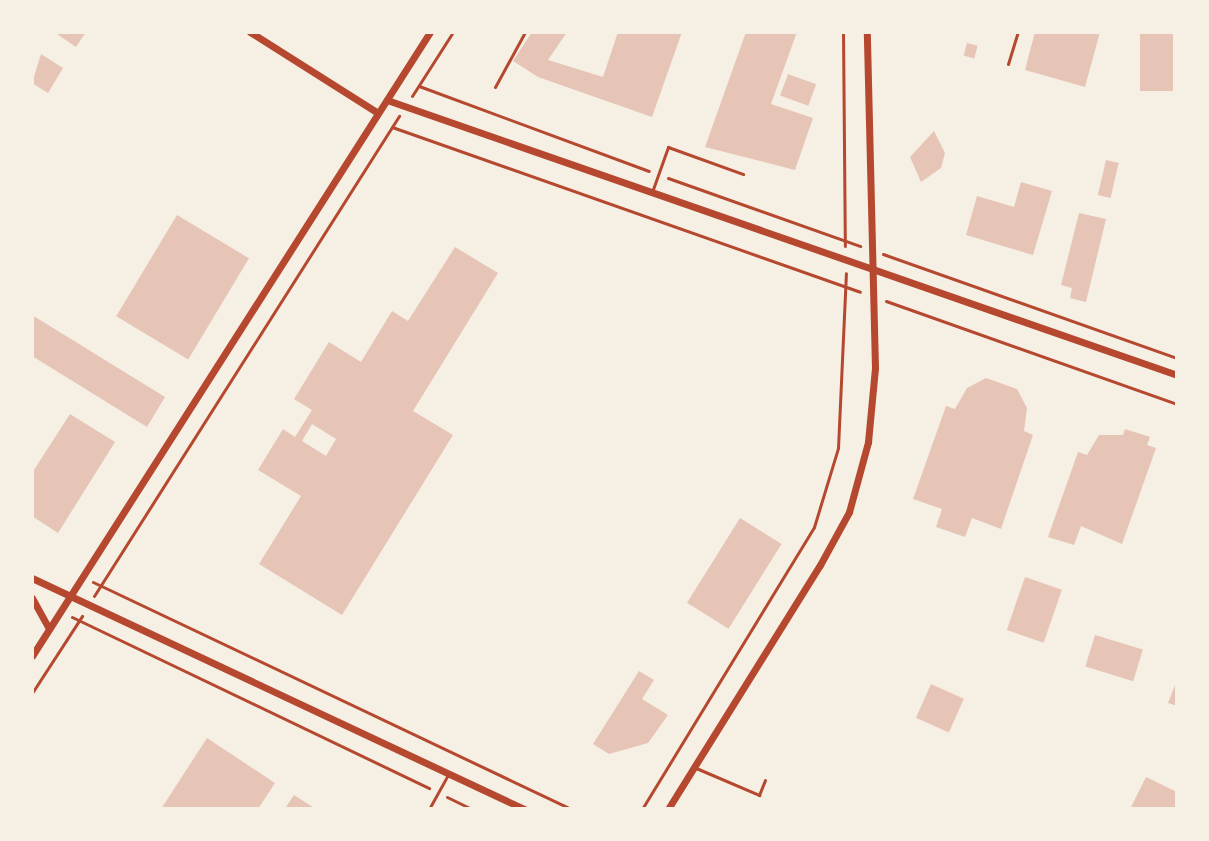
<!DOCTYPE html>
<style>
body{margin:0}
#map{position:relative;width:1209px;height:841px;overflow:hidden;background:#f6efe4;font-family:Merriweather,serif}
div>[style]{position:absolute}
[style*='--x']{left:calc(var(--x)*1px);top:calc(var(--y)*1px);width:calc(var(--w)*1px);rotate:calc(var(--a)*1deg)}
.building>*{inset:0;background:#e6c5b7;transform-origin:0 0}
.path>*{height:3px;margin:-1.5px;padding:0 1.5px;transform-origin:1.5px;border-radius:1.5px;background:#b5482f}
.service>*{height:3px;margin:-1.5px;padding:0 1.5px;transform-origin:1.5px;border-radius:1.5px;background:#b5482f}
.minor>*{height:7px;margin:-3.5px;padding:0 3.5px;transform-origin:3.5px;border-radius:3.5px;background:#b5482f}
span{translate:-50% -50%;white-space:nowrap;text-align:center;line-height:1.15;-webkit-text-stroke:7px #f6efe4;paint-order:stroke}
.frame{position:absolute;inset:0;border:34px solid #f6efe4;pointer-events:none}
</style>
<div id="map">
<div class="building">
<div style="clip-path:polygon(54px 32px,86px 32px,76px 47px)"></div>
<div style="clip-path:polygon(532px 32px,567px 32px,548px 60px,603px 77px,618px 32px,682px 32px,652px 117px,538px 77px,513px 61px)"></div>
<div style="clip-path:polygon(746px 32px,797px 32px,771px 104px,813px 118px,795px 170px,705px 147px)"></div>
<div style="clip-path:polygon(1035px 32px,1100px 32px,1085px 87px,1025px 70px)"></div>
<div style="left:1140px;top:32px;width:33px;height:59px"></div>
<div style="left:967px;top:43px;width:11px;height:13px;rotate:15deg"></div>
<div style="clip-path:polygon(41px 54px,63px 68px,48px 93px,32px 83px)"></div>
<div style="left:788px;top:74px;width:30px;height:23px;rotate:20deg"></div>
<div style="clip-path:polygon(934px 131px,945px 153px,941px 168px,921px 182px,910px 157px)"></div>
<div style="left:1106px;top:160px;width:13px;height:36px;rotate:13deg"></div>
<div style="clip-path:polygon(1021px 182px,1052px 191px,1033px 255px,966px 235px,977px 196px,1014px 207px)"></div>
<div style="clip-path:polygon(1079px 213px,1106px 219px,1086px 302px,1070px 298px,1072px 288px,1061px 285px)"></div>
<div style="left:177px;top:215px;width:84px;height:118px;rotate:31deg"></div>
<div style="clip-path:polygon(evenodd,455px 247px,498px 273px,413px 411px,453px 435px,342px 615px,259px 564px,301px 496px,258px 470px,283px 429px,295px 437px,312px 410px,294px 399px,329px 342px,361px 362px,392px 311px,408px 321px,455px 247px,312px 424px,336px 439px,326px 456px,302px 441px,312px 424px)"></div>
<div style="clip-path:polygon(32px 315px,165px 397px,147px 427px,32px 356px)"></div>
<div style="clip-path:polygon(986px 378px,1017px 389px,1027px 408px,1024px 431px,1033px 435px,1001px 529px,972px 518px,965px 537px,936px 527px,942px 509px,913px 499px,946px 406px,955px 409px,967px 388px)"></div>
<div style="clip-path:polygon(70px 414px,115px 442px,58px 533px,32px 516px,32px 473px)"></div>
<div style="clip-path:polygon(1125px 429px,1150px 437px,1147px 445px,1156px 448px,1122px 544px,1081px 526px,1074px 545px,1048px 537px,1078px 452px,1087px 455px,1099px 435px,1123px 435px)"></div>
<div style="left:740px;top:518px;width:49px;height:100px;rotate:32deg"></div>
<div style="left:1025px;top:577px;width:39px;height:56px;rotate:19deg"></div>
<div style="left:1095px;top:635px;width:50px;height:33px;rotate:17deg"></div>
<div style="clip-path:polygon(639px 671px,654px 680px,642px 699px,668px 715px,648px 743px,609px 754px,593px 744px)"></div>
<div style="clip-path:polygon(1177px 680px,1177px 706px,1168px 703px)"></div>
<div style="left:931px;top:684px;width:36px;height:37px;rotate:24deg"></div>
<div style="clip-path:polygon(207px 738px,275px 783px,258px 809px,161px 809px)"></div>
<div style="clip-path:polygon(1146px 777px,1177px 792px,1177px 809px,1130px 809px)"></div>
<div style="clip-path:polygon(294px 795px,316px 809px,286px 807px)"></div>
</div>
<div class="path">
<div style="--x:843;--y:32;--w:214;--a:89.5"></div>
<div style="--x:419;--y:86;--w:245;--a:20.3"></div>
<div style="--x:495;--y:87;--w:63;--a:-61.4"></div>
<div style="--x:412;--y:96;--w:76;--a:-57.4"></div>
<div style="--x:392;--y:127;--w:496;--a:19.4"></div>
<div style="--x:668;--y:178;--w:204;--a:19.5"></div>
<div style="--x:883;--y:254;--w:312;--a:19.5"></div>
<div style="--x:886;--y:301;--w:309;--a:19.5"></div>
<div style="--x:93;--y:582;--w:529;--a:25.4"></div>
<div style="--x:94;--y:596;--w:569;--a:-57.57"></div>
<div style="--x:72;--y:617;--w:396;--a:25.6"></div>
<div style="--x:32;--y:693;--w:92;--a:-57"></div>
<div style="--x:447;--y:797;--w:28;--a:26"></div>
<div style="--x:642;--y:809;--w:330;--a:-58.6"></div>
<div style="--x:814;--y:527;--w:83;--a:-73.1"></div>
<div style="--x:838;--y:448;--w:175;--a:-87.4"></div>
</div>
<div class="service">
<div style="--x:1008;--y:64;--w:34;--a:-73"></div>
<div style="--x:652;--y:192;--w:48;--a:-70.4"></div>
<div style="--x:668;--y:147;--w:80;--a:19.8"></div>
<div style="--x:696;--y:768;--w:69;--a:23.2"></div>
<div style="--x:759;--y:795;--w:16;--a:-68"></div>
<div style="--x:429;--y:809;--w:39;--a:-61"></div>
</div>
<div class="minor">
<div style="--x:250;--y:32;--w:151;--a:32.3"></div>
<div style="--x:387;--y:100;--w:836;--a:19.19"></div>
<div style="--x:32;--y:578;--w:544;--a:25.15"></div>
<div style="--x:32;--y:598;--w:35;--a:61"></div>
<div style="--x:32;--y:656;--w:740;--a:-57.47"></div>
<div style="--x:668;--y:809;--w:287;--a:-58.1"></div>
<div style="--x:820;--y:565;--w:60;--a:-61.3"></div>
<div style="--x:849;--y:512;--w:73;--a:-74.8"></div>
<div style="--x:868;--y:442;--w:74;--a:-84.6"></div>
<div style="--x:875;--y:368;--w:336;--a:-91.4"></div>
</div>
<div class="frame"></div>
</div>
